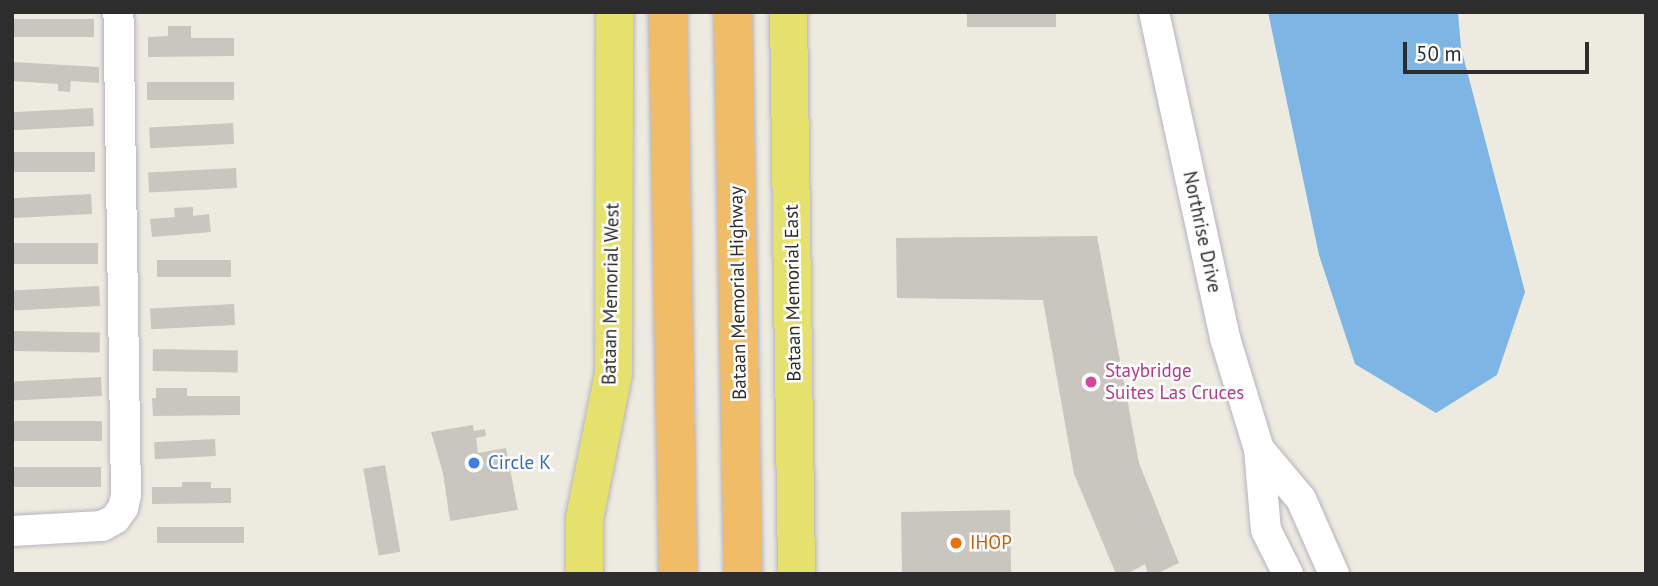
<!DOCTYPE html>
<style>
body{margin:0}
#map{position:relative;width:1658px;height:586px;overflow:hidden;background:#edeae0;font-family:"PT Sans",sans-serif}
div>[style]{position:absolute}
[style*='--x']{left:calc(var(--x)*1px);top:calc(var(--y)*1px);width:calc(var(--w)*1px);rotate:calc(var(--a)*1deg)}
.water>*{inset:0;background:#7db6e5}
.building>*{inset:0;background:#c9c6bf;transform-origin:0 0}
.roads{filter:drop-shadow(0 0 2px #b4b4bf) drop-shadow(0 0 2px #b4b4bf)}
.minor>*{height:30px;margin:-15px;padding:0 15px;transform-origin:15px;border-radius:15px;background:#fff}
.major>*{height:37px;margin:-18.5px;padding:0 18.5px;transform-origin:18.5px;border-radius:18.5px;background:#e6e06c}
.highway>*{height:38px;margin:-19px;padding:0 19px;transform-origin:19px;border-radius:19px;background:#f1bc67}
.dots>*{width:19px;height:19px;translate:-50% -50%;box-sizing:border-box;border:4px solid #fff;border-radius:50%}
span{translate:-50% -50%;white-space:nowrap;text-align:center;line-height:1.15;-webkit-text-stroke:5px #fff;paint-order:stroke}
.street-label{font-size:19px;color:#2d2d2d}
.hotel-label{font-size:19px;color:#b23c85}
.left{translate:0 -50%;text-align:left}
.shop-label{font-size:19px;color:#366cbe}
.food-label{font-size:19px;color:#c56008}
.frame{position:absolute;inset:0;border:14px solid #2d2d2d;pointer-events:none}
.scale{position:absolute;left:1403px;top:42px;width:186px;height:32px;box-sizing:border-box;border:4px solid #2d2d2d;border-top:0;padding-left:9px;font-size:21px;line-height:24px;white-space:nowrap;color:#2d2d2d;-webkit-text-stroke:5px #fff;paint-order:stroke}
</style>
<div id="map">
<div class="water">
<div style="clip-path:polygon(1268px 12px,1458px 12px,1461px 48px,1525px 292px,1497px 375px,1436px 413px,1355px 364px,1319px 255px)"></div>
</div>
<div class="building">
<div style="left:967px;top:12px;width:89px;height:15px"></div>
<div style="left:12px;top:19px;width:82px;height:18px"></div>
<div style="clip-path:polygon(168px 26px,191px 26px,191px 38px,234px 38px,234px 56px,148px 57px,148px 37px,168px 36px)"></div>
<div style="clip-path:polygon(12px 62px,99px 67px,99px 83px,71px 81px,70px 92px,58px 91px,58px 84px,12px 81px)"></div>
<div style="left:234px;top:82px;width:18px;height:87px;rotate:90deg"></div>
<div style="left:93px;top:108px;width:18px;height:81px;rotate:87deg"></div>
<div style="left:233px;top:123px;width:21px;height:84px;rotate:87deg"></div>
<div style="left:12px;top:152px;width:83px;height:20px"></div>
<div style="left:236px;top:168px;width:20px;height:88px;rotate:87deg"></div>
<div style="left:91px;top:194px;width:20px;height:79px;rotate:87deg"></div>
<div style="clip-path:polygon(193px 207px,193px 216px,209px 214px,211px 232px,152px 237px,150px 219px,175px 217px,174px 208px)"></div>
<div style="clip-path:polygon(1097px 236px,1139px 463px,1179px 563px,1156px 574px,1148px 574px,1145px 564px,1127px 574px,1116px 574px,1074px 474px,1043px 300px,897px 298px,896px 238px)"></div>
<div style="left:12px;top:243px;width:86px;height:21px"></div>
<div style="left:231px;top:260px;width:17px;height:74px;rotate:90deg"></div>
<div style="left:99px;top:286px;width:20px;height:86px;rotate:87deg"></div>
<div style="left:234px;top:304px;width:21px;height:84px;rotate:87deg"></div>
<div style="left:12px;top:331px;width:88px;height:20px;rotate:1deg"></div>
<div style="left:153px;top:349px;width:85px;height:22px;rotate:1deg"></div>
<div style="left:101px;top:377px;width:19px;height:88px;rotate:87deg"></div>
<div style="clip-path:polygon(156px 388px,187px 388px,187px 396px,240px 396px,240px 415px,153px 416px,152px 398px,156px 398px)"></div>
<div style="left:102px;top:421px;width:20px;height:90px;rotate:90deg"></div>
<div style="clip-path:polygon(473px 425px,474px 431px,485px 429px,486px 436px,476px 438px,478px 453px,506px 448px,518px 510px,450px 521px,443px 473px,431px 432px)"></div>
<div style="left:215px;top:439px;width:17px;height:61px;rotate:87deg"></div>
<div style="left:385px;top:465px;width:88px;height:22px;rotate:80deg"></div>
<div style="left:101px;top:467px;width:20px;height:88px;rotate:90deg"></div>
<div style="clip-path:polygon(182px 482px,211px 482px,211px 488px,231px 488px,231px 503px,152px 504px,152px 487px,182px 487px)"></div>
<div style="left:1010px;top:510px;width:64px;height:109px;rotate:89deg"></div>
<div style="left:244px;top:527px;width:16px;height:87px;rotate:90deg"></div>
</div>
<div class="roads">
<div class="minor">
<div style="--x:1154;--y:12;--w:334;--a:77.7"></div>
<div style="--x:1225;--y:338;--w:116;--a:73"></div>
<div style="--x:1259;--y:449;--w:81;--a:85.1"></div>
<div style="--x:1266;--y:530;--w:49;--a:63.4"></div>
<div style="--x:1259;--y:449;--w:65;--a:50"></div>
<div style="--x:1301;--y:499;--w:82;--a:66.3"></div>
<div style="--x:12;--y:531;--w:90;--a:-3.2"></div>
<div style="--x:102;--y:526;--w:15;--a:-28"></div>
<div style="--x:115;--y:519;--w:14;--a:-54"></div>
<div style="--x:123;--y:508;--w:13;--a:-77"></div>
<div style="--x:126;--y:495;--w:483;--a:-90.9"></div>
</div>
<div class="major">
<div style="--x:788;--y:12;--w:562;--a:89.18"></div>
<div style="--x:584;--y:574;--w:56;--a:-90"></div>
<div style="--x:584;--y:518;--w:148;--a:-78.7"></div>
<div style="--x:613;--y:373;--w:361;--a:-89.8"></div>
</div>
<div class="highway">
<div style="--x:668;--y:12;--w:562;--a:88.98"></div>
<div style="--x:733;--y:12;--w:562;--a:88.98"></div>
</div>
</div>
<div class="dots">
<div style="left:1091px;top:382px;background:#d1479c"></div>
<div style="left:474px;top:463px;background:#3f7fe0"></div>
<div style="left:956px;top:543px;background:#e8710a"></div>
</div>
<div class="street-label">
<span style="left:1202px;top:232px;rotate:78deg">Northrise Drive</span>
<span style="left:738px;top:293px;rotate:-91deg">Bataan Memorial Highway</span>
<span style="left:793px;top:293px;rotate:-91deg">Bataan Memorial East</span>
<span style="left:611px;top:294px;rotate:-89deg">Bataan Memorial West</span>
</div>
<div class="hotel-label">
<span class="left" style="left:1105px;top:382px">Staybridge<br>Suites Las Cruces</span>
</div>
<div class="shop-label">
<span class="left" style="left:488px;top:463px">Circle K</span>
</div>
<div class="food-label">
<span class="left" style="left:970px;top:543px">IHOP</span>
</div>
<div class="frame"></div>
<div class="scale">50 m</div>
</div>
